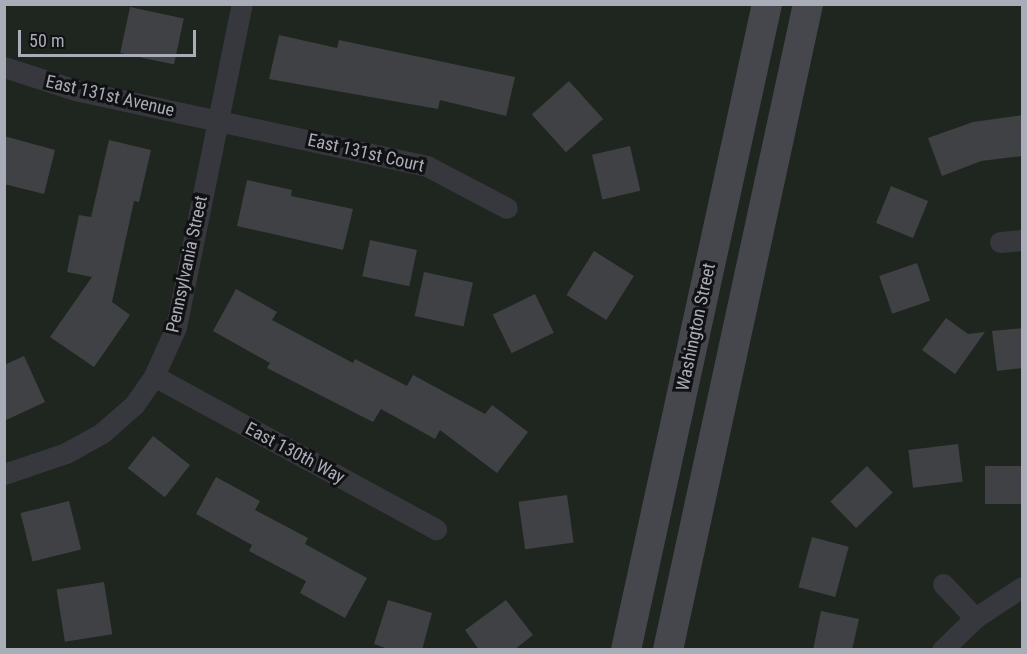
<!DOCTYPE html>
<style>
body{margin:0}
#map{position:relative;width:1027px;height:654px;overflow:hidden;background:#161618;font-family:"Roboto Condensed",sans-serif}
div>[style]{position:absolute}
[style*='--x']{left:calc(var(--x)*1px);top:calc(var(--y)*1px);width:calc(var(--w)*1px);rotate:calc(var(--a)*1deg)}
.green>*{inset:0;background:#1e261f;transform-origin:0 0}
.building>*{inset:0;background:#404145;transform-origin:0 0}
.street>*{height:21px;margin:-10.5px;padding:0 10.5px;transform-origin:10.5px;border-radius:10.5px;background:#37383d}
.secondary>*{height:30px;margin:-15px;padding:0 15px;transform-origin:15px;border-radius:15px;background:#45474d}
span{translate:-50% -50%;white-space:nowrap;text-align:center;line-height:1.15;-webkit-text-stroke:6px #111113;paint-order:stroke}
.street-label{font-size:18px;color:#a8adb8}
.frame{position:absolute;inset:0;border:6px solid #a8adb8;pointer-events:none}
.scale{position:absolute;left:18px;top:30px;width:178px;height:27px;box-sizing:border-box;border:3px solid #a8adb8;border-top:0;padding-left:8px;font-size:18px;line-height:21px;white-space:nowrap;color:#a8adb8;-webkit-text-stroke:4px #111113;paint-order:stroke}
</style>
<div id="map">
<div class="green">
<div style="left:5px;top:5px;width:1017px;height:644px"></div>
</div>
<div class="building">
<div style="left:130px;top:7px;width:55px;height:47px;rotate:12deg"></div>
<div style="clip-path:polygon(279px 35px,337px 48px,339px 40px,515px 77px,506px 116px,440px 100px,438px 109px,269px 79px)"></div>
<div style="left:569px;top:81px;width:51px;height:50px;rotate:48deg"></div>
<div style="clip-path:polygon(1023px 115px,1023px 156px,981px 161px,942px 176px,928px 138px,973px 122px)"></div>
<div style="clip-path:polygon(4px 136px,55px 150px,44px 194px,4px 184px)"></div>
<div style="clip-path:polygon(109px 140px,151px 150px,139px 202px,134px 201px,112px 302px,130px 315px,94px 367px,50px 337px,92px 277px,67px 272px,79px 215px,91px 217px)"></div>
<div style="left:630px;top:146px;width:46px;height:39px;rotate:77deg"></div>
<div style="clip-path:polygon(247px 180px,292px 190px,291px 196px,353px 209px,343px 250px,237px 226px)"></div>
<div style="left:891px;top:186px;width:40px;height:40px;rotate:22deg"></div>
<div style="left:370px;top:240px;width:48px;height:37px;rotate:12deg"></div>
<div style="left:594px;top:251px;width:47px;height:52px;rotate:32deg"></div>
<div style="left:917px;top:263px;width:40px;height:40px;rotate:71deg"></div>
<div style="left:424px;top:272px;width:50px;height:45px;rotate:12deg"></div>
<div style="clip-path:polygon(236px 289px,277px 312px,272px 320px,353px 363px,355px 359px,407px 386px,413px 375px,485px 414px,492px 405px,528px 432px,497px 473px,440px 430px,435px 439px,381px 409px,373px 422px,267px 368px,270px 363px,213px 331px)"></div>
<div style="left:535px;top:294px;width:43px;height:47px;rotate:64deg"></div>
<div style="clip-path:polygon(946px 318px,968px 334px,985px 332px,955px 374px,922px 350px)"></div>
<div style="clip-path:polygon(1023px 328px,1023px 368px,997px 371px,992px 331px)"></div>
<div style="clip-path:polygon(24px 356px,45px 402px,4px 421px,4px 365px)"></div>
<div style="left:153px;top:436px;width:47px;height:41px;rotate:38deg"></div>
<div style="left:958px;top:444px;width:38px;height:50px;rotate:83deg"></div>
<div style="left:867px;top:466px;width:37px;height:51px;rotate:46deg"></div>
<div style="left:1023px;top:466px;width:38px;height:38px;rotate:90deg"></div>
<div style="clip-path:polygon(216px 477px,260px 501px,255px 510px,308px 538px,305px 544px,367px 578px,345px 618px,300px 593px,306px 581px,249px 551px,252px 545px,196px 514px)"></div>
<div style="left:567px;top:495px;width:48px;height:49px;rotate:82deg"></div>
<div style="left:69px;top:501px;width:50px;height:50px;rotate:76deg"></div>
<div style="left:812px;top:537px;width:38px;height:52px;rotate:15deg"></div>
<div style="left:104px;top:582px;width:53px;height:48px;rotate:81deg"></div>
<div style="clip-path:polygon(388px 600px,432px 613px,422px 650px,391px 650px,374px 644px)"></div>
<div style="clip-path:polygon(506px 600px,533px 635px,514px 650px,479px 650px,465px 630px)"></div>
<div style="clip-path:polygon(821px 611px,859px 619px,852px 650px,813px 650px)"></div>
</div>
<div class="street">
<div style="--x:4;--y:67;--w:75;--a:17.9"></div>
<div style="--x:75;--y:90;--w:360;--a:12.2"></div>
<div style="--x:427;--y:166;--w:90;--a:27.7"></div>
<div style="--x:1000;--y:242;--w:22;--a:-5"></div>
<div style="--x:154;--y:376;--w:321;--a:28.5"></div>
<div style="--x:4;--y:474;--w:65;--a:-18.7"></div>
<div style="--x:66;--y:453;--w:41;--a:-29.1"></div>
<div style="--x:102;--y:433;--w:43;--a:-41.2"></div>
<div style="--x:134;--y:405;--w:35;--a:-55"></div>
<div style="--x:154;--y:376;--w:54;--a:-65.8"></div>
<div style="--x:176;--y:327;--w:330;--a:-78.5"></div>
<div style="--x:943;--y:584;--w:47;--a:46.7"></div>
<div style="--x:942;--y:650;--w:46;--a:-44.1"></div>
<div style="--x:975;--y:618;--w:56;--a:-33.4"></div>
</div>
<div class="secondary">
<div style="--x:626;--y:650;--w:661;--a:-77.69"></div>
<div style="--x:668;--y:650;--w:661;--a:-77.77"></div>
</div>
<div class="street-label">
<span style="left:110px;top:96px;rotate:13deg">East 131st Avenue</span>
<span style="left:366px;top:153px;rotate:13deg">East 131st Court</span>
<span style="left:187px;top:264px;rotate:-78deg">Pennsylvania Street</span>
<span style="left:696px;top:327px;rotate:-78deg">Washington Street</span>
<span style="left:295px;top:453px;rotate:28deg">East 130th Way</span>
</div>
<div class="frame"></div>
<div class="scale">50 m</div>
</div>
